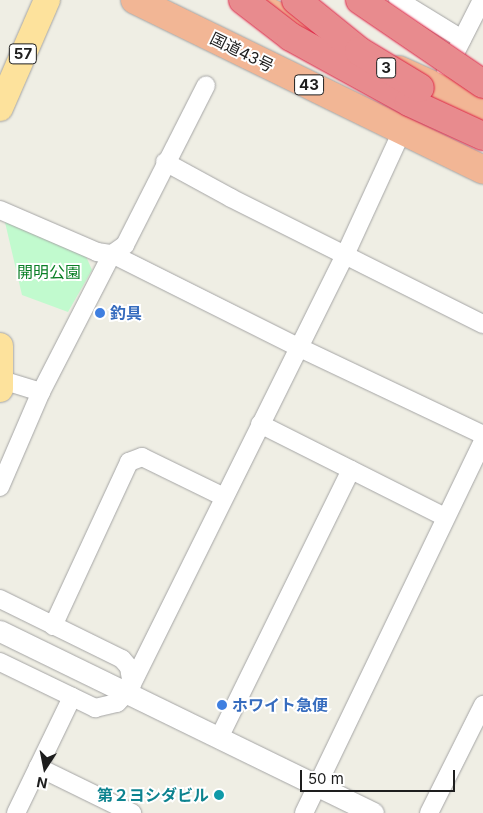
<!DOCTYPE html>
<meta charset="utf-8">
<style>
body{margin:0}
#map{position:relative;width:483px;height:813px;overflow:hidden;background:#efeee4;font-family:Inter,"Noto Sans JP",sans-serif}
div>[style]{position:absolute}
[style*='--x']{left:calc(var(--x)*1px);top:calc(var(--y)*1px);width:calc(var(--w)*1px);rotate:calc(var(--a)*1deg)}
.park>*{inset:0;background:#c1face}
.roads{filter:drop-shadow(0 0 1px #a5a5a5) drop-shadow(0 0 1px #a5a5a5)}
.minor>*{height:18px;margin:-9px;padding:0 9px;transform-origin:9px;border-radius:9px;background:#fff}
.tertiary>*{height:21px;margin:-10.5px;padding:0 10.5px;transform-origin:10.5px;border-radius:10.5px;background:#fff}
.primary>*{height:26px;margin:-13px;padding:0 13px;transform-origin:13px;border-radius:13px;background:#fde29c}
.trunk>*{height:28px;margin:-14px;padding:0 14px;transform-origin:14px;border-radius:14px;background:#f2b695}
.bridges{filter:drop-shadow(0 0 1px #dd2245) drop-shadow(0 0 1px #dd2245)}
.motorway-bridge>*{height:28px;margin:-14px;padding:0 14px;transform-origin:14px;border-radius:14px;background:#e88b8e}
.dots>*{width:14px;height:14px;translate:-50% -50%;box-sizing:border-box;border:2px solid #fff;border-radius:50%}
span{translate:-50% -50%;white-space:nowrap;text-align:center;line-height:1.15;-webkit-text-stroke:4px #fff;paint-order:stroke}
.shield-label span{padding:1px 4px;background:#fff;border:1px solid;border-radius:4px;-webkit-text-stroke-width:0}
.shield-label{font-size:15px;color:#1e1e1e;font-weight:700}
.street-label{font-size:16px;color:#1e1e1e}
.park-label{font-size:16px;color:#0a7f26}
.shop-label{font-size:16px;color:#366cbe;font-weight:700}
.left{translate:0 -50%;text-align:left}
.culture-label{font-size:16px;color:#0d838f;font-weight:700}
.right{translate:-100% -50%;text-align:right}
.north{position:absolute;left:20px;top:743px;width:50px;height:50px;-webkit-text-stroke:4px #fff;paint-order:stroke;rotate:191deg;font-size:14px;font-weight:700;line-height:20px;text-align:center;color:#1e1e1e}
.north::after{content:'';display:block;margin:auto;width:18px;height:22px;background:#1e1e1e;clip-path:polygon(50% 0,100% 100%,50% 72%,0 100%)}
.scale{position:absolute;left:300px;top:770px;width:155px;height:22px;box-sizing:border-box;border:2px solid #1e1e1e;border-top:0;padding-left:6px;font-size:15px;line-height:18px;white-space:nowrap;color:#1e1e1e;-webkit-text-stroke:4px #fff;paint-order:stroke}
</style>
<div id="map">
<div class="park">
<div style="clip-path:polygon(4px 218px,85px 254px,92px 270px,68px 312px,22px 295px)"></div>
</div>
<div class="roads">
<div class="minor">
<div style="--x:398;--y:0;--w:75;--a:31.4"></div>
<div style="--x:446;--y:71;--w:80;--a:-63.1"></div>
<div style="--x:165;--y:162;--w:75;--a:28.6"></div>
<div style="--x:231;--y:198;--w:282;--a:26.6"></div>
<div style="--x:0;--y:210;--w:106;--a:23.4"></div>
<div style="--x:97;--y:252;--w:15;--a:8"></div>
<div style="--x:112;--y:254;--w:208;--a:26.6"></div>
<div style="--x:298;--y:347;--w:205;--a:25.4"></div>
<div style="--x:2;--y:380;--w:41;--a:17.1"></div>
<div style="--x:260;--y:424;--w:207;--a:26.7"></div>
<div style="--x:0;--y:487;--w:103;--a:-66.7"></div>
<div style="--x:41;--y:392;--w:155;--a:-62.8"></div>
<div style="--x:112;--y:254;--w:16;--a:-35"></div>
<div style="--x:125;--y:245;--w:179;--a:-63.1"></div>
<div style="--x:0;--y:599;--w:136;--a:26.2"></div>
<div style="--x:122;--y:659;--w:11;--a:49"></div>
<div style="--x:129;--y:667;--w:18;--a:81"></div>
<div style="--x:53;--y:626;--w:181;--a:-65.1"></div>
<div style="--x:129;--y:462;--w:14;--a:-21"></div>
<div style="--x:142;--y:457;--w:91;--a:26"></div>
<div style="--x:0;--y:662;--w:106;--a:25.8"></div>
<div style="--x:95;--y:708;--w:23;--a:-13"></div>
<div style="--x:117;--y:703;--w:16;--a:-45"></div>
<div style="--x:128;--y:692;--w:488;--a:-63.6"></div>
<div style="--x:345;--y:255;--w:136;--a:-65.3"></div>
<div style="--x:219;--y:738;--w:299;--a:-63.8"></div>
<div style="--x:38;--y:767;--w:105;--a:26.1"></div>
<div style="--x:16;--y:813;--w:129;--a:-64.2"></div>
<div style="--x:304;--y:813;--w:413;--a:-64.3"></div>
<div style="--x:429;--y:813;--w:121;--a:-63.4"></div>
</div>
<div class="tertiary">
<div style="--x:0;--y:631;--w:415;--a:26"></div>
</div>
<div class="primary">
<div style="--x:0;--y:108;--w:118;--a:-66.5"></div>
<div style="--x:0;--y:346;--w:43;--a:90"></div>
</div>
<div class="trunk">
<div style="--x:135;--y:0;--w:387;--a:26"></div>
<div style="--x:264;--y:10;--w:90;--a:23.7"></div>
<div style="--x:399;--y:70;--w:92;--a:24.3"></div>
</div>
</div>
<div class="bridges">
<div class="motorway-bridge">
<div style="--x:243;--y:0;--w:61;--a:37.6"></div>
<div style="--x:291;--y:37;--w:135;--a:28.8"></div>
<div style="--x:409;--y:102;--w:81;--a:24.7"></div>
<div style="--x:296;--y:0;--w:81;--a:39"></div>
<div style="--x:359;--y:51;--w:71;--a:31.2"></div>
<div style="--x:360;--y:0;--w:149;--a:34.3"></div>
</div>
</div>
<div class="dots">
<div style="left:100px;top:313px;background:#3f7fe0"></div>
<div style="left:222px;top:705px;background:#3f7fe0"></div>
<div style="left:219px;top:795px;background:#0f9aa8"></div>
</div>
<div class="shield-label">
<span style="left:23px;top:54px">57</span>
<span style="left:386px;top:68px">3</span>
<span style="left:309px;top:85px">43</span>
</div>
<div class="street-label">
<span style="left:242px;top:52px;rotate:26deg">国道43号</span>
</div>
<div class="park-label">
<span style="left:49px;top:272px">開明公園</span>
</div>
<div class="shop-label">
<span class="left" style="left:110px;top:313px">釣具</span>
<span class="left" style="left:232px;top:705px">ホワイト急便</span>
</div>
<div class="culture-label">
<span class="right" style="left:209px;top:795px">第２ヨシダビル</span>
</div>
<div class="north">N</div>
<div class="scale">50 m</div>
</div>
